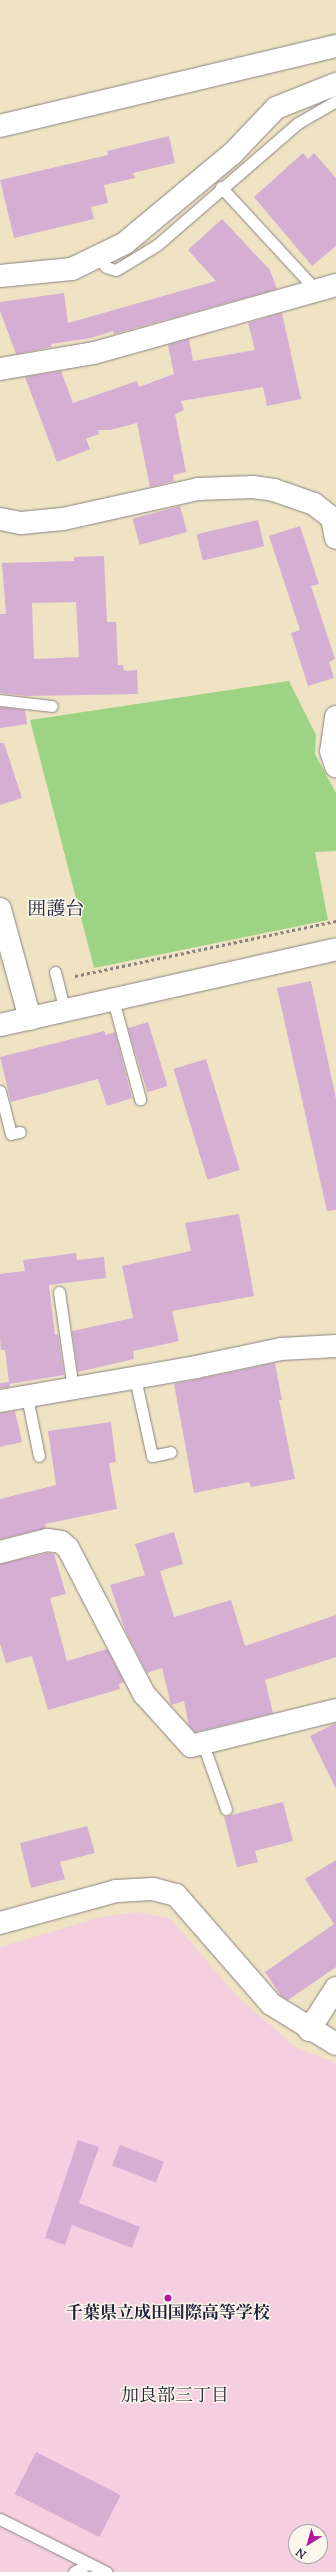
<!DOCTYPE html>
<meta charset="utf-8">
<style>
body{margin:0}
#map{position:relative;width:336px;height:2572px;overflow:hidden;background:#efe3c4;font-family:"Sorts Mill Goudy","Noto Serif JP",serif}
div>[style]{position:absolute}
[style*='--x']{left:calc(var(--x)*1px);top:calc(var(--y)*1px);width:calc(var(--w)*1px);rotate:calc(var(--a)*1deg)}
.built>*{inset:0;background:#f3cfdf}
.green>*{inset:0;background:#9dd385}
.building>*{inset:0;background:#d5aed4;transform-origin:0 0}
.path>*{height:2.5px;margin-top:-1.25px;transform-origin:0;background:repeating-linear-gradient(90deg,#888280 0 3px,transparent 0 6px)}
.roads{filter:drop-shadow(0 0 1px #888280) drop-shadow(0 0 1px #888280)}
.lane>*{height:11px;margin:-5.5px;padding:0 5.5px;transform-origin:5.5px;border-radius:5.5px;background:#fff}
.street>*{height:22px;margin:-11px;padding:0 11px;transform-origin:11px;border-radius:11px;background:#fff}
.secondary>*{height:22px;margin:-11px;padding:0 11px;transform-origin:11px;border-radius:11px;background:#fff}
.dots>*{width:11px;height:11px;translate:-50% -50%;box-sizing:border-box;border:2px solid #fbf7ec;border-radius:50%}
span{translate:-50% -50%;white-space:nowrap;text-align:center;line-height:1.15;-webkit-text-stroke:3px #fbf7ec;paint-order:stroke}
.poi-label{font-size:17px;color:#22223b;font-weight:700}
.neighbourhood-label{font-size:18px;color:#22223b}
.quarter-label{font-size:19px;color:#22223b}
.north{position:absolute;left:288px;top:2524px;width:40px;height:40px;box-sizing:border-box;background:#fbf7ec;border:1px solid #a4a2a5;border-radius:50%;rotate:217deg;font-size:11px;font-weight:700;line-height:16px;text-align:center;color:#22223b}
.north::after{content:'';display:block;margin:auto;width:14px;height:18px;background:#b5179e;clip-path:polygon(50% 0,100% 100%,50% 72%,0 100%)}
</style>
<div id="map">
<div class="built">
<div style="clip-path:polygon(evenodd,137px 1912px,170px 1918px,236px 1995px,295px 2047px,336px 2063px,336px 2572px,0 2572px,0 1947px,98px 1918px,137px 1912px,296px 2532px,320px 2532px,320px 2556px,296px 2556px,296px 2532px)"></div>
</div>
<div class="green">
<div style="clip-path:polygon(289px 681px,316px 735px,315px 754px,336px 793px,336px 851px,315px 852px,328px 920px,94px 968px,30px 720px)"></div>
</div>
<div class="building">
<div style="clip-path:polygon(169px 136px,175px 163px,133px 173px,135px 178px,104px 185px,108px 203px,91px 207px,94px 219px,14px 238px,0 180px,108px 155px,107px 151px)"></div>
<div style="clip-path:polygon(303px 153px,308px 159px,314px 153px,336px 178px,336px 246px,312px 266px,254px 197px)"></div>
<div style="clip-path:polygon(222px 219px,270px 270px,277px 289px,114px 334px,113px 331px,91px 338px,51px 344px,52px 347px,16px 354px,0 311px,0 302px,64px 293px,68px 323px,216px 281px,188px 250px)"></div>
<div style="clip-path:polygon(282px 313px,301px 399px,267px 406px,263px 387px,181px 401px,184px 410px,175px 414px,186px 472px,173px 475px,174px 481px,150px 487px,137px 423px,110px 430px,98px 430px,99px 434px,86px 439px,90px 449px,57px 462px,25px 377px,61px 371px,73px 403px,137px 381px,139px 387px,174px 374px,168px 345px,189px 339px,193px 361px,255px 350px,248px 323px)"></div>
<div style="left:180px;top:506px;width:27px;height:49px;rotate:75deg"></div>
<div style="left:258px;top:520px;width:27px;height:63px;rotate:77deg"></div>
<div style="clip-path:polygon(300px 526px,319px 584px,311px 586px,335px 659px,329px 662px,334px 678px,308px 686px,291px 633px,300px 630px,269px 536px)"></div>
<div style="clip-path:polygon(evenodd,104px 556px,107px 622px,116px 622px,118px 665px,123px 665px,124px 671px,137px 670px,138px 694px,27px 696px,0 693px,0 614px,6px 614px,2px 563px,74px 561px,74px 557px,104px 556px,76px 602px,79px 657px,34px 659px,32px 603px,76px 602px)"></div>
<div style="clip-path:polygon(0 707px,25px 710px,27px 724px,0 728px)"></div>
<div style="clip-path:polygon(0 743px,4px 743px,22px 798px,0 805px)"></div>
<div style="clip-path:polygon(311px 981px,336px 1099px,336px 1210px,327px 1211px,277px 988px)"></div>
<div style="left:148px;top:1022px;width:67px;height:21px;rotate:73deg"></div>
<div style="clip-path:polygon(104px 1031px,106px 1035px,115px 1032px,132px 1098px,107px 1106px,98px 1079px,11px 1102px,0 1057px)"></div>
<div style="left:206px;top:1059px;width:116px;height:34px;rotate:73deg"></div>
<div style="clip-path:polygon(239px 1214px,254px 1296px,172px 1311px,179px 1341px,133px 1351px,134px 1359px,78px 1372px,72px 1331px,133px 1318px,122px 1266px,191px 1251px,185px 1223px)"></div>
<div style="clip-path:polygon(76px 1253px,77px 1260px,104px 1257px,106px 1278px,49px 1285px,55px 1335px,58px 1334px,64px 1375px,9px 1384px,10px 1387px,0 1388px,0 1383px,9px 1382px,5px 1350px,1px 1350px,0 1338px,0 1274px,25px 1271px,23px 1260px)"></div>
<div style="clip-path:polygon(275px 1363px,282px 1400px,279px 1400px,295px 1479px,251px 1487px,249px 1482px,194px 1493px,174px 1384px)"></div>
<div style="clip-path:polygon(15px 1411px,22px 1442px,0 1447px,0 1413px)"></div>
<div style="clip-path:polygon(111px 1422px,116px 1462px,109px 1463px,117px 1509px,45px 1524px,46px 1528px,0 1539px,0 1499px,56px 1485px,48px 1431px)"></div>
<div style="clip-path:polygon(174px 1532px,183px 1564px,160px 1571px,174px 1617px,231px 1600px,245px 1646px,336px 1615px,336px 1657px,265px 1680px,273px 1713px,195px 1732px,189px 1726px,184px 1701px,171px 1705px,162px 1668px,147px 1673px,125px 1630px,110px 1585px,145px 1575px,135px 1544px)"></div>
<div style="clip-path:polygon(48px 1553px,54px 1554px,66px 1594px,50px 1598px,67px 1661px,107px 1649px,124px 1682px,119px 1684px,120px 1689px,48px 1710px,32px 1656px,6px 1663px,0 1644px,0 1564px)"></div>
<div style="clip-path:polygon(336px 1723px,336px 1789px,310px 1736px)"></div>
<div style="clip-path:polygon(283px 1802px,293px 1841px,255px 1851px,258px 1862px,237px 1867px,224px 1817px)"></div>
<div style="clip-path:polygon(87px 1826px,95px 1853px,60px 1862px,65px 1879px,31px 1888px,20px 1843px)"></div>
<div style="clip-path:polygon(336px 1860px,336px 1967px,288px 2000px,281px 1996px,265px 1972px,334px 1924px,305px 1879px)"></div>
<div style="clip-path:polygon(78px 2140px,99px 2147px,79px 2203px,140px 2227px,132px 2248px,72px 2225px,65px 2245px,45px 2238px)"></div>
<div style="left:120px;top:2145px;width:47px;height:22px;rotate:21deg"></div>
<div style="left:36px;top:2452px;width:95px;height:47px;rotate:27deg"></div>
</div>
<div class="path">
<div style="--x:75;--y:976;--w:267;--a:-11.9"></div>
</div>
<div class="roads">
<div class="lane">
<div style="--x:221;--y:187;--w:142;--a:47.3"></div>
<div style="--x:97;--y:257;--w:13;--a:48"></div>
<div style="--x:106;--y:267;--w:10;--a:17"></div>
<div style="--x:116;--y:270;--w:48;--a:-31.4"></div>
<div style="--x:157;--y:245;--w:186;--a:-40.9"></div>
<div style="--x:298;--y:123;--w:44;--a:-30.1"></div>
<div style="--x:0;--y:700;--w:52;--a:6.6"></div>
<div style="--x:55;--y:972;--w:40;--a:75.6"></div>
<div style="--x:113;--y:1000;--w:103;--a:74.7"></div>
<div style="--x:0;--y:1091;--w:44;--a:75.7"></div>
<div style="--x:11;--y:1134;--w:9;--a:-13"></div>
<div style="--x:59;--y:1292;--w:98;--a:81.8"></div>
<div style="--x:135;--y:1378;--w:80;--a:77.7"></div>
<div style="--x:152;--y:1456;--w:19;--a:-12"></div>
<div style="--x:27;--y:1397;--w:60;--a:78.5"></div>
<div style="--x:203;--y:1744;--w:69;--a:70.5"></div>
<div style="--x:0;--y:2519;--w:119;--a:26.6"></div>
<div style="--x:74;--y:2572;--w:16;--a:-30"></div>
</div>
<div class="street">
<div style="--x:0;--y:126;--w:345;--a:-13.4"></div>
<div style="--x:0;--y:276;--w:72;--a:-5.6"></div>
<div style="--x:72;--y:269;--w:59;--a:-26.1"></div>
<div style="--x:125;--y:243;--w:139;--a:-39.8"></div>
<div style="--x:232;--y:154;--w:64;--a:-46.3"></div>
<div style="--x:276;--y:108;--w:65;--a:-21.8"></div>
<div style="--x:0;--y:369;--w:95;--a:-9.7"></div>
<div style="--x:94;--y:353;--w:251;--a:-15.7"></div>
<div style="--x:0;--y:519;--w:21;--a:11"></div>
<div style="--x:21;--y:523;--w:42;--a:-5.4"></div>
<div style="--x:63;--y:519;--w:138;--a:-12.5"></div>
<div style="--x:198;--y:489;--w:55;--a:-2.1"></div>
<div style="--x:253;--y:487;--w:21;--a:8"></div>
<div style="--x:274;--y:490;--w:42;--a:19.3"></div>
<div style="--x:314;--y:504;--w:23;--a:38"></div>
<div style="--x:332;--y:518;--w:20;--a:79"></div>
<div style="--x:336;--y:717;--w:34;--a:98"></div>
<div style="--x:331;--y:751;--w:16;--a:72"></div>
<div style="--x:0;--y:909;--w:114;--a:74.7"></div>
<div style="--x:0;--y:1401;--w:199;--a:-9.8"></div>
<div style="--x:196;--y:1367;--w:87;--a:-12"></div>
<div style="--x:281;--y:1349;--w:55;--a:-3.1"></div>
<div style="--x:0;--y:1552;--w:49;--a:-14.3"></div>
<div style="--x:47;--y:1540;--w:14;--a:8"></div>
<div style="--x:61;--y:1542;--w:9;--a:41"></div>
<div style="--x:68;--y:1548;--w:165;--a:62.5"></div>
<div style="--x:144;--y:1694;--w:70;--a:47.9"></div>
<div style="--x:191;--y:1746;--w:149;--a:-13.9"></div>
<div style="--x:0;--y:1923;--w:120;--a:-15.4"></div>
<div style="--x:116;--y:1891;--w:37;--a:-3"></div>
<div style="--x:153;--y:1889;--w:24;--a:15"></div>
<div style="--x:176;--y:1895;--w:145;--a:48.9"></div>
<div style="--x:271;--y:2004;--w:76;--a:31.6"></div>
<div style="--x:309;--y:2030;--w:50;--a:-57.3"></div>
</div>
<div class="secondary">
<div style="--x:0;--y:1025;--w:344;--a:-12.7"></div>
</div>
</div>
<div class="dots">
<div style="left:168px;top:2298px;background:#b5179e"></div>
</div>
<div class="poi-label">
<span style="left:168px;top:2315px">千葉県立成田国際高等学校</span>
</div>
<div class="neighbourhood-label">
<span style="left:175px;top:2397px">加良部三丁目</span>
</div>
<div class="quarter-label">
<span style="left:56px;top:911px">囲護台</span>
</div>
<div class="north">N</div>
</div>
